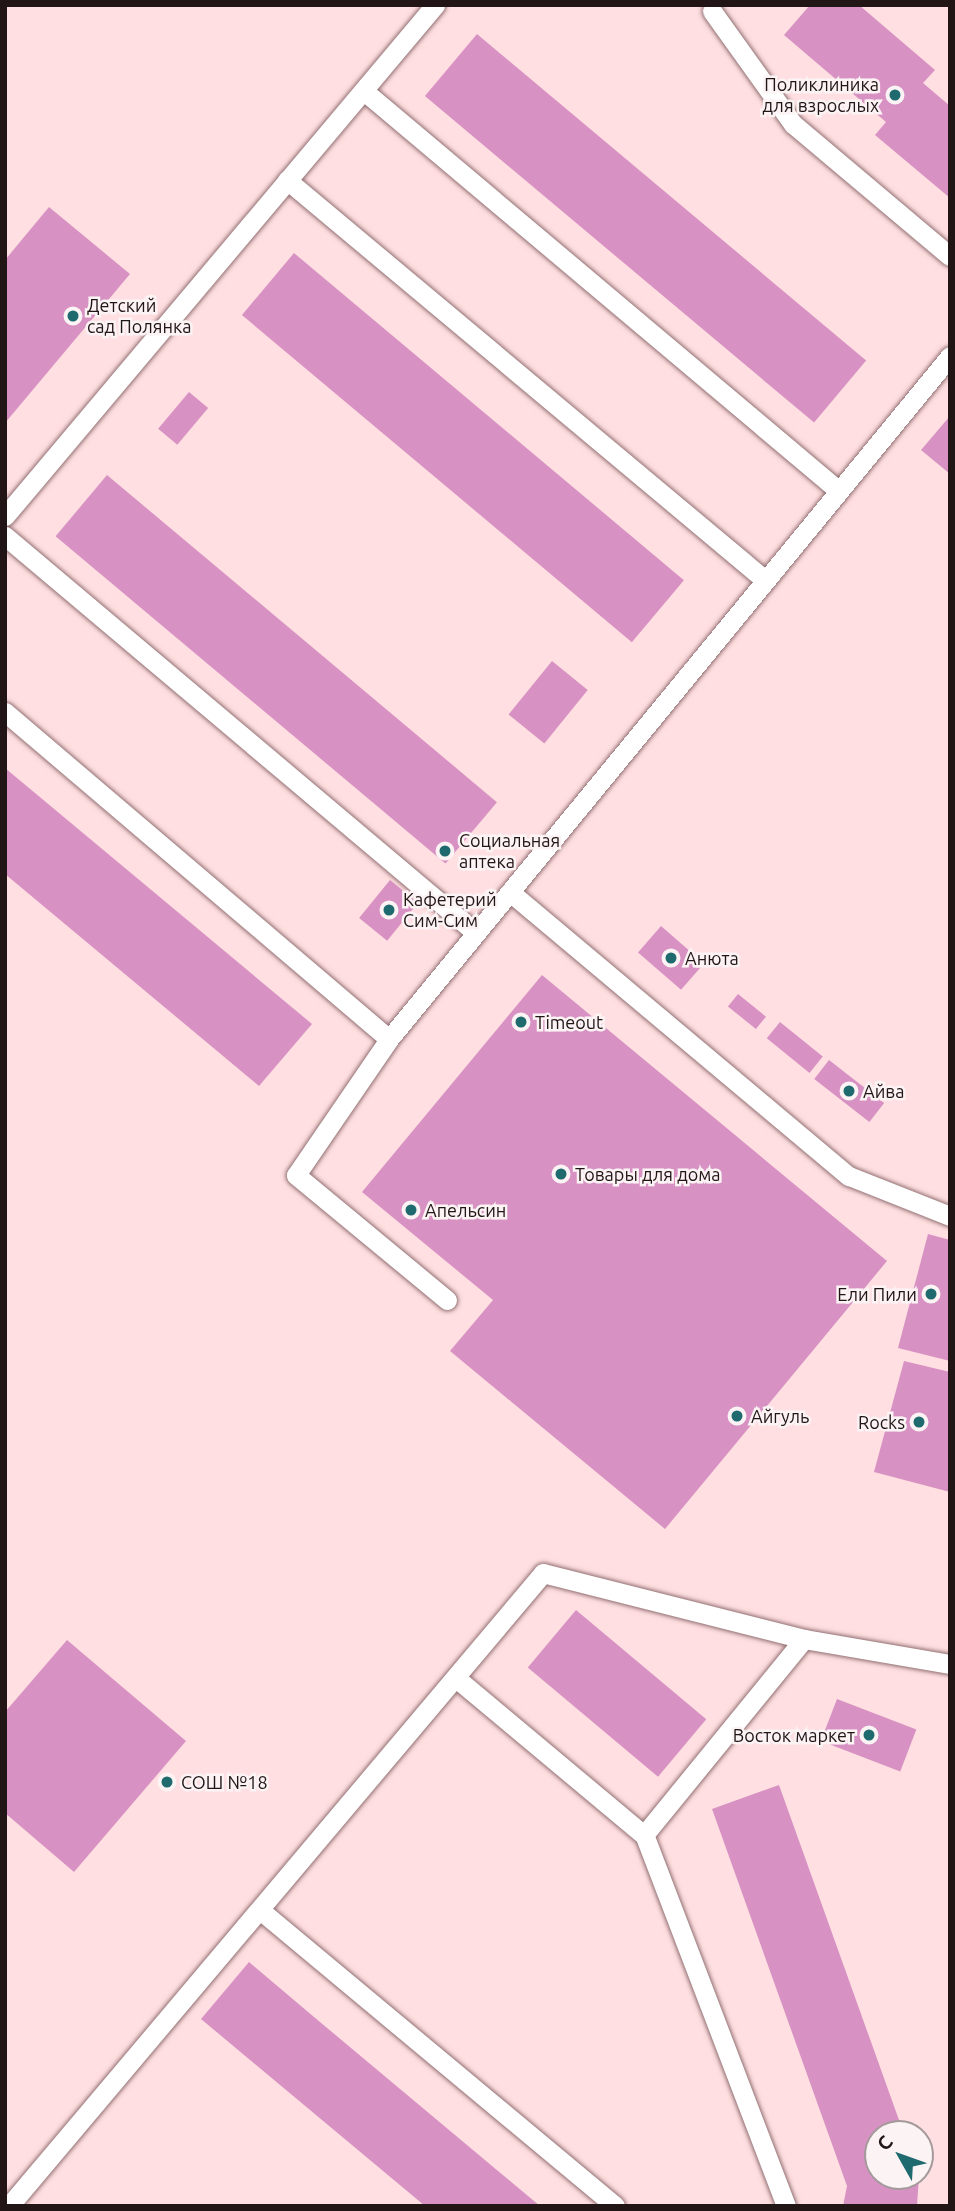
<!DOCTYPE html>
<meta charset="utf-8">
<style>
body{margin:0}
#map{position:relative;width:955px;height:2211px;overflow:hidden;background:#ffdfe1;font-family:Ubuntu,sans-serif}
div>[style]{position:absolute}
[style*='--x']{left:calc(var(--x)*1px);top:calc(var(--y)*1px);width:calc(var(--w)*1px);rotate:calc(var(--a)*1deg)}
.building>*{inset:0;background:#d792c3;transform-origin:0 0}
.roads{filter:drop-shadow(0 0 2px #927073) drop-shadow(0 0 2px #927073)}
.service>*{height:19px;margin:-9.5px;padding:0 9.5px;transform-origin:9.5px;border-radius:9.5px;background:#fff}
.dots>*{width:19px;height:19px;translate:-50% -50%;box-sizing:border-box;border:4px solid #fbf3f4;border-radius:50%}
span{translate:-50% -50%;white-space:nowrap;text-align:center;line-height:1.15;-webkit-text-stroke:5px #fbf3f4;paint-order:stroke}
.poi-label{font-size:18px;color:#221516}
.right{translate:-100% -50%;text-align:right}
.left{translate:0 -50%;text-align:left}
.frame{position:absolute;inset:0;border:7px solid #221516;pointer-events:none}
.north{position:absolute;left:864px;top:2120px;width:70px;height:70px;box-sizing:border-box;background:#fbf3f4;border:2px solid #a49a9b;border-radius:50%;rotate:310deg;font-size:19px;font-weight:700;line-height:28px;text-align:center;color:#221516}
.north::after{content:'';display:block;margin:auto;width:24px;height:32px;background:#1e6a6e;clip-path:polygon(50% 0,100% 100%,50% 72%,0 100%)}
</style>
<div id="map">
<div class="building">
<div style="clip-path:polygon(810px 5px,859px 5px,935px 70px,923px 83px,950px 106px,950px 198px,875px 135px,886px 122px,784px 35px)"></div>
<div style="left:477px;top:34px;width:508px;height:81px;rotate:40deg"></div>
<div style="clip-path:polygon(49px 207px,130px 274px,5px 423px,5px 260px)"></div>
<div style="left:294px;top:253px;width:509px;height:81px;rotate:40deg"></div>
<div style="left:189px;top:392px;width:25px;height:48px;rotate:40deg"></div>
<div style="clip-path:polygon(950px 416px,950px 474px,921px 450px)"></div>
<div style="left:107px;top:475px;width:509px;height:80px;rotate:40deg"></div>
<div style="left:552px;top:661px;width:46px;height:69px;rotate:39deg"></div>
<div style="clip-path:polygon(5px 768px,312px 1024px,259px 1086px,5px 874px)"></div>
<div style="left:390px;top:880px;width:36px;height:49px;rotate:39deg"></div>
<div style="left:661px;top:926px;width:57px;height:35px;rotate:41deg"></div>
<div style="clip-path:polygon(542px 975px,887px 1261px,665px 1529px,450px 1351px,493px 1300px,362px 1192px)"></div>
<div style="left:738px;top:994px;width:36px;height:16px;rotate:39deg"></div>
<div style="left:780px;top:1022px;width:55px;height:21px;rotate:39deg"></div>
<div style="left:829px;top:1060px;width:70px;height:24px;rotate:38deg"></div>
<div style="clip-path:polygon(928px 1234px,950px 1240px,950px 1361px,898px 1348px)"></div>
<div style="clip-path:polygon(904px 1361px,950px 1372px,950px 1492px,874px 1472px)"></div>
<div style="left:576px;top:1610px;width:170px;height:75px;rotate:40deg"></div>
<div style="clip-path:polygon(67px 1640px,186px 1741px,74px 1872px,5px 1813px,5px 1712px)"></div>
<div style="left:837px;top:1699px;width:85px;height:45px;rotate:21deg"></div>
<div style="clip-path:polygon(779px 1785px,904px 2134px,878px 2134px,878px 2176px,919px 2176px,917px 2206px,843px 2206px,847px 2186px,712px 1809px)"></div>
<div style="clip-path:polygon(249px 1962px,314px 2017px,540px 2206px,425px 2206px,201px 2019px)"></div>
</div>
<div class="roads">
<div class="service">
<div style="--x:712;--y:11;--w:139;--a:54.4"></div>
<div style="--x:793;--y:124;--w:205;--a:40.1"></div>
<div style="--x:364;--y:91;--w:621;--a:40.1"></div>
<div style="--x:287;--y:180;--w:623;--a:39.92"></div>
<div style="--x:5;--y:516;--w:668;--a:-49.92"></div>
<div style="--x:5;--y:536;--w:616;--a:40.13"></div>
<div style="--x:5;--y:712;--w:504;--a:40.42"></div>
<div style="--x:510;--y:892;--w:442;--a:40"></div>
<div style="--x:849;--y:1176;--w:109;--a:21.6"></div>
<div style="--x:447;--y:1300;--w:196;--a:-140.4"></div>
<div style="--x:296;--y:1175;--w:165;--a:-55.6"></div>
<div style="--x:389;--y:1039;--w:884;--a:-50.6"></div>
<div style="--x:456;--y:1678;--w:245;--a:39.9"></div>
<div style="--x:260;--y:1910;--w:462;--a:39.8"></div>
<div style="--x:9;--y:2206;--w:828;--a:-49.85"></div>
<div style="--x:543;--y:1573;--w:269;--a:14.2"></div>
<div style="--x:804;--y:1639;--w:148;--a:9.7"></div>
<div style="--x:786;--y:2206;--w:397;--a:-110.9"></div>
<div style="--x:644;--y:1835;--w:253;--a:-50.8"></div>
</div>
</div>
<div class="dots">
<div style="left:895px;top:95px;background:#1e6a6e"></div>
<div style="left:73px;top:316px;background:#1e6a6e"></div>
<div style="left:445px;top:851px;background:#1e6a6e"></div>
<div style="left:389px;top:910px;background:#1e6a6e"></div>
<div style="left:671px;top:958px;background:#1e6a6e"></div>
<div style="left:521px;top:1022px;background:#1e6a6e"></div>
<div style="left:849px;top:1091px;background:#1e6a6e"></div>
<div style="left:561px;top:1174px;background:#1e6a6e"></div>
<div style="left:411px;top:1210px;background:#1e6a6e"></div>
<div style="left:931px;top:1294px;background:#1e6a6e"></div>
<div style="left:737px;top:1416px;background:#1e6a6e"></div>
<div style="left:919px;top:1422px;background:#1e6a6e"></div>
<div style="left:869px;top:1735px;background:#1e6a6e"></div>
<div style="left:167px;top:1782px;background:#1e6a6e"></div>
</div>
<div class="poi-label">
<span class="right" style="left:879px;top:95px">Поликлиника<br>для взрослых</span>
<span class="left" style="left:87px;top:316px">Детский<br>сад Полянка</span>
<span class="left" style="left:459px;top:851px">Социальная<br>аптека</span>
<span class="left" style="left:403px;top:910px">Кафетерий<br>Сим-Сим</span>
<span class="left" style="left:685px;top:958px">Анюта</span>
<span class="left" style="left:535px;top:1022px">Timeout</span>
<span class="left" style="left:863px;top:1091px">Айва</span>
<span class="left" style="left:575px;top:1174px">Товары для дома</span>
<span class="left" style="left:425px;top:1210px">Апельсин</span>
<span class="right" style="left:917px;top:1294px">Ели Пили</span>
<span class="left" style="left:751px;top:1416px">Айгуль</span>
<span class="right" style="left:905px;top:1422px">Rocks</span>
<span class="right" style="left:855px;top:1735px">Восток маркет</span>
<span class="left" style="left:181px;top:1782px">СОШ №18</span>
</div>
<div class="frame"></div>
<div class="north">С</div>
</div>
